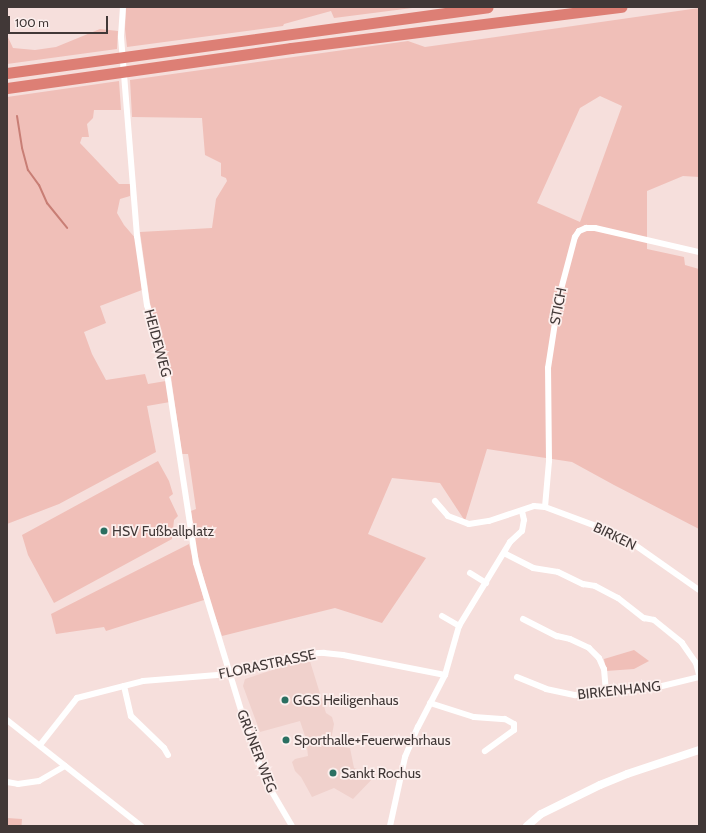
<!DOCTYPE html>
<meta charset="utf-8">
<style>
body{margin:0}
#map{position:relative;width:706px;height:833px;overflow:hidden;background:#f6dfdc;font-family:Cabin,sans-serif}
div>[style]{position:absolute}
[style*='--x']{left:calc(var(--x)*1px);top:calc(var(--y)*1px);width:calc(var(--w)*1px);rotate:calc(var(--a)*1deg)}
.built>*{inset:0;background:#f0d1cc}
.green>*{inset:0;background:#f0bfb8;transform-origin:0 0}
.stream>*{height:2px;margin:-1px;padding:0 1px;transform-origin:1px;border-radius:1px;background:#c87e75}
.minor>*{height:6px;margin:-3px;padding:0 3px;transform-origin:3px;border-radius:3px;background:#fff}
.tertiary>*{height:8px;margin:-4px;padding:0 4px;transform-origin:4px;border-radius:4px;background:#fff}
.motorway>*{height:11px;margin:-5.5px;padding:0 5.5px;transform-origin:5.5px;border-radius:5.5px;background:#dd7f75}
.dots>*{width:11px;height:11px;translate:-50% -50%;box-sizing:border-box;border:2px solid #fcefed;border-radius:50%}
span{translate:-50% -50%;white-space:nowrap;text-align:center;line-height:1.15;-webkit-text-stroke:3.5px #fcefed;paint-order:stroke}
.street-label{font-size:14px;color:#413837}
.poi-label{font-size:14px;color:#413837}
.left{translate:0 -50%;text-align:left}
.frame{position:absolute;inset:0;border:8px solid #413837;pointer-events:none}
.scale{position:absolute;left:8px;top:16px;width:100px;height:18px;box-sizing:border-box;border:2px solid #413837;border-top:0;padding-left:5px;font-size:12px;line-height:14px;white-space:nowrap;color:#413837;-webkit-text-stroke:3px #fcefed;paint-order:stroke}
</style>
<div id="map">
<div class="built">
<div style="clip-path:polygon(309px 658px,326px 713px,332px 717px,334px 724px,330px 745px,350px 748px,354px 768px,376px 775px,353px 799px,334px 788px,312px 797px,301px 777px,295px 771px,292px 762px,295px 759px,308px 756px,307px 747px,308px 745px,300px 721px,260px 732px,243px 686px,245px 679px)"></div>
</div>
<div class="green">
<div style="clip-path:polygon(126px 7px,420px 7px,334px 18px,331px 11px,284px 24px,283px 26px,127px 47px,125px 29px)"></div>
<div style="clip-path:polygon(evenodd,699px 8px,699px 177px,683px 176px,647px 191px,647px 249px,684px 257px,685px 265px,699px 269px,699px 529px,614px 485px,572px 462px,487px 449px,465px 521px,440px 483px,392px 478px,368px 534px,426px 558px,382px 623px,335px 608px,222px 636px,209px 599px,195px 545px,191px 511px,196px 509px,189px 460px,188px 454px,182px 454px,171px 377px,150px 303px,140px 232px,212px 228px,216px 199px,227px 181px,226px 178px,221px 176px,221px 163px,205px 155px,202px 118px,132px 117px,130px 80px,408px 41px,425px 47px,699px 8px,600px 96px,622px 106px,580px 222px,537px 203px,580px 108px,600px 96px)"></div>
<div style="clip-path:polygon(100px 29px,118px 31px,117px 49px,7px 64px,7px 35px,13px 48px,35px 50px,56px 47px)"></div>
<div style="clip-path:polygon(119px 81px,121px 110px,94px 110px,93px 118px,87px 124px,89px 137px,82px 137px,80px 143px,119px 184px,130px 184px,130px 196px,120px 199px,117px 213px,124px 225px,136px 239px,142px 290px,100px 306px,106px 323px,84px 332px,92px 354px,106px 380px,145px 374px,148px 384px,166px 381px,170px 402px,147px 406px,156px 452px,59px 504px,7px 524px,7px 97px)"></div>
<div style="clip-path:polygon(158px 461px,169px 481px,173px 494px,169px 497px,178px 516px,174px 520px,172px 539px,54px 603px,28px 555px,22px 535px)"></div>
<div style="clip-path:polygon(189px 544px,204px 600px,106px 631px,104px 627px,56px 634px,51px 614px)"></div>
<div style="clip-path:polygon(634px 650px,649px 661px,634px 669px,606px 671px,604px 659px)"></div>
<div style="left:7px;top:818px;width:15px;height:8px;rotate:4deg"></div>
</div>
<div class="stream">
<div style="--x:17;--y:116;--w:32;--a:81"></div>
<div style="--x:22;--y:148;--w:23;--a:75"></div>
<div style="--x:28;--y:170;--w:19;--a:54"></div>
<div style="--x:39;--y:185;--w:20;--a:66"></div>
<div style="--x:47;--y:203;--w:32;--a:51"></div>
</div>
<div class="minor">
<div style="--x:123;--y:7;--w:30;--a:94"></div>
<div style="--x:121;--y:37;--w:200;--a:85.4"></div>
<div style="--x:137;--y:236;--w:70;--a:81.8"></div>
<div style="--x:147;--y:305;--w:65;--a:73"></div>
<div style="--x:166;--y:367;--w:198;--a:81.3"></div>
<div style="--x:196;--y:563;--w:157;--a:73"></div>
<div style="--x:242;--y:713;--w:71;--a:71.1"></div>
<div style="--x:265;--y:780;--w:53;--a:59.6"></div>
<div style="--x:435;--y:501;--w:20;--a:49"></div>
<div style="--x:448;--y:516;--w:22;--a:21"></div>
<div style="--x:469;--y:524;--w:20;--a:-9"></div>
<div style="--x:489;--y:521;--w:47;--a:-18.4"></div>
<div style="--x:534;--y:506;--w:11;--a:5"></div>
<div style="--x:545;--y:507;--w:54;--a:20.4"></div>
<div style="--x:596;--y:526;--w:43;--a:26"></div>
<div style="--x:635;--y:545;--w:78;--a:35.1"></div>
<div style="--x:545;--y:507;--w:46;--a:-85"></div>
<div style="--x:549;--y:461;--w:93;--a:-90.6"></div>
<div style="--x:548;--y:368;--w:72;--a:-81.2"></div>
<div style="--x:559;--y:297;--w:62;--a:-75.1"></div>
<div style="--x:575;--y:237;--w:7;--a:-56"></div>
<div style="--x:579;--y:231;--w:8;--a:-23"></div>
<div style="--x:586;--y:228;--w:9;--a:0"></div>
<div style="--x:595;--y:228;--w:107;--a:13"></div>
<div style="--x:504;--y:553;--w:33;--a:27"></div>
<div style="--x:533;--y:568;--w:25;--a:9"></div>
<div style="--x:558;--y:572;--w:28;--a:26"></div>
<div style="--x:583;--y:584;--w:12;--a:9"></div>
<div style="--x:595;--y:586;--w:26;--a:28"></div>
<div style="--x:618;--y:598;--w:33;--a:38"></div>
<div style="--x:644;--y:618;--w:10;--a:11"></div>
<div style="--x:654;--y:620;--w:36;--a:39"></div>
<div style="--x:682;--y:643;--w:24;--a:55"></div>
<div style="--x:696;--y:663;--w:11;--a:75"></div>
<div style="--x:470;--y:573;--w:19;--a:32"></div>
<div style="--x:442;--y:616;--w:20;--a:30"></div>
<div style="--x:523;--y:619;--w:38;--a:27"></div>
<div style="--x:557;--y:636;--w:13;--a:13"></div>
<div style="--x:570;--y:639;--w:21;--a:25"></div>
<div style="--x:589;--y:648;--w:14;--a:45"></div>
<div style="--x:599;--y:658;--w:12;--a:66"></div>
<div style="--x:604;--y:669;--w:24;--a:85"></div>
<div style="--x:517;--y:677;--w:31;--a:22"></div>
<div style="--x:546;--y:689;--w:30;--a:12"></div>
<div style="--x:575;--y:695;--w:79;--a:-5.1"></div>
<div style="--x:654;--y:688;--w:46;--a:-13.7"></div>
<div style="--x:124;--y:686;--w:31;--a:77"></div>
<div style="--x:131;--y:716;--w:46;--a:44.1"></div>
<div style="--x:164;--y:748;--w:8;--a:60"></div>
<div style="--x:430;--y:703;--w:46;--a:17.7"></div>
<div style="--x:474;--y:717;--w:31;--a:4"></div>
<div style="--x:505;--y:719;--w:10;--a:29"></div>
<div style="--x:514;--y:724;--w:6;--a:90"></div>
<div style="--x:514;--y:730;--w:36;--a:144"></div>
<div style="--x:7;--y:720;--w:171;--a:38.3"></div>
<div style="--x:40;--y:745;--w:60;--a:-51.8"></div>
<div style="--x:77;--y:698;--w:68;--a:-14.4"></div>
<div style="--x:143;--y:681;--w:87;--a:-4.6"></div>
<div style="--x:230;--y:674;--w:75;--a:-15.5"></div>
<div style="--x:302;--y:654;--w:22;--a:-3"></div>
<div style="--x:324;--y:653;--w:19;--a:6"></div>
<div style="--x:343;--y:655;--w:104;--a:11.1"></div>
<div style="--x:7;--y:782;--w:11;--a:10"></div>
<div style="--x:18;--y:784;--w:21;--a:-8"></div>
<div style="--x:39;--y:781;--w:30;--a:-30"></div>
<div style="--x:390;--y:826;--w:71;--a:-77.7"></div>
<div style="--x:405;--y:757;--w:33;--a:-67"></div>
<div style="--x:418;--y:727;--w:59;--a:-62.6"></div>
<div style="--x:445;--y:675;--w:51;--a:-74.1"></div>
<div style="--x:459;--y:626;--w:98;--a:-58.7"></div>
<div style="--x:510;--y:542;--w:16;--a:-43"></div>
<div style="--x:522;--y:531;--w:11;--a:-80"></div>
<div style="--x:524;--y:520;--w:9;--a:-103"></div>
</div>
<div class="tertiary">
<div style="--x:527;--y:826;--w:18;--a:-41"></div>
<div style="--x:541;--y:814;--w:66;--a:-26.2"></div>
<div style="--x:600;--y:785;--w:29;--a:-22"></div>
<div style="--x:627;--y:774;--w:76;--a:-18.4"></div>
</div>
<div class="motorway">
<div style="--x:7;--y:73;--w:485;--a:-7.8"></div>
<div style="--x:7;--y:88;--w:287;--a:-8"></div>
<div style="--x:291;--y:48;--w:333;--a:-7.1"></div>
</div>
<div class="dots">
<div style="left:104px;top:531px;background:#2b6f61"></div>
<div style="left:285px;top:700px;background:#2b6f61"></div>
<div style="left:286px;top:740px;background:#2b6f61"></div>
<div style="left:333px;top:773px;background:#2b6f61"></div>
</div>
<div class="street-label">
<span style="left:558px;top:306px;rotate:-79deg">STICH</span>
<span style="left:158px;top:343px;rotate:75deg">HEIDEWEG</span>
<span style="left:615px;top:536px;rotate:26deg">BIRKEN</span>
<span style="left:267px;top:664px;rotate:-12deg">FLORASTRASSE</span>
<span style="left:619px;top:690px;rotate:-6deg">BIRKENHANG</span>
<span style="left:257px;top:751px;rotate:69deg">GRÜNER WEG</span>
</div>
<div class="poi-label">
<span class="left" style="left:112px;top:531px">HSV Fußballplatz</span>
<span class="left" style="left:293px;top:700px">GGS Heiligenhaus</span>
<span class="left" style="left:294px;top:740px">Sporthalle+Feuerwehrhaus</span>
<span class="left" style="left:341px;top:773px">Sankt Rochus</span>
</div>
<div class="frame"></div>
<div class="scale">100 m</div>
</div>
